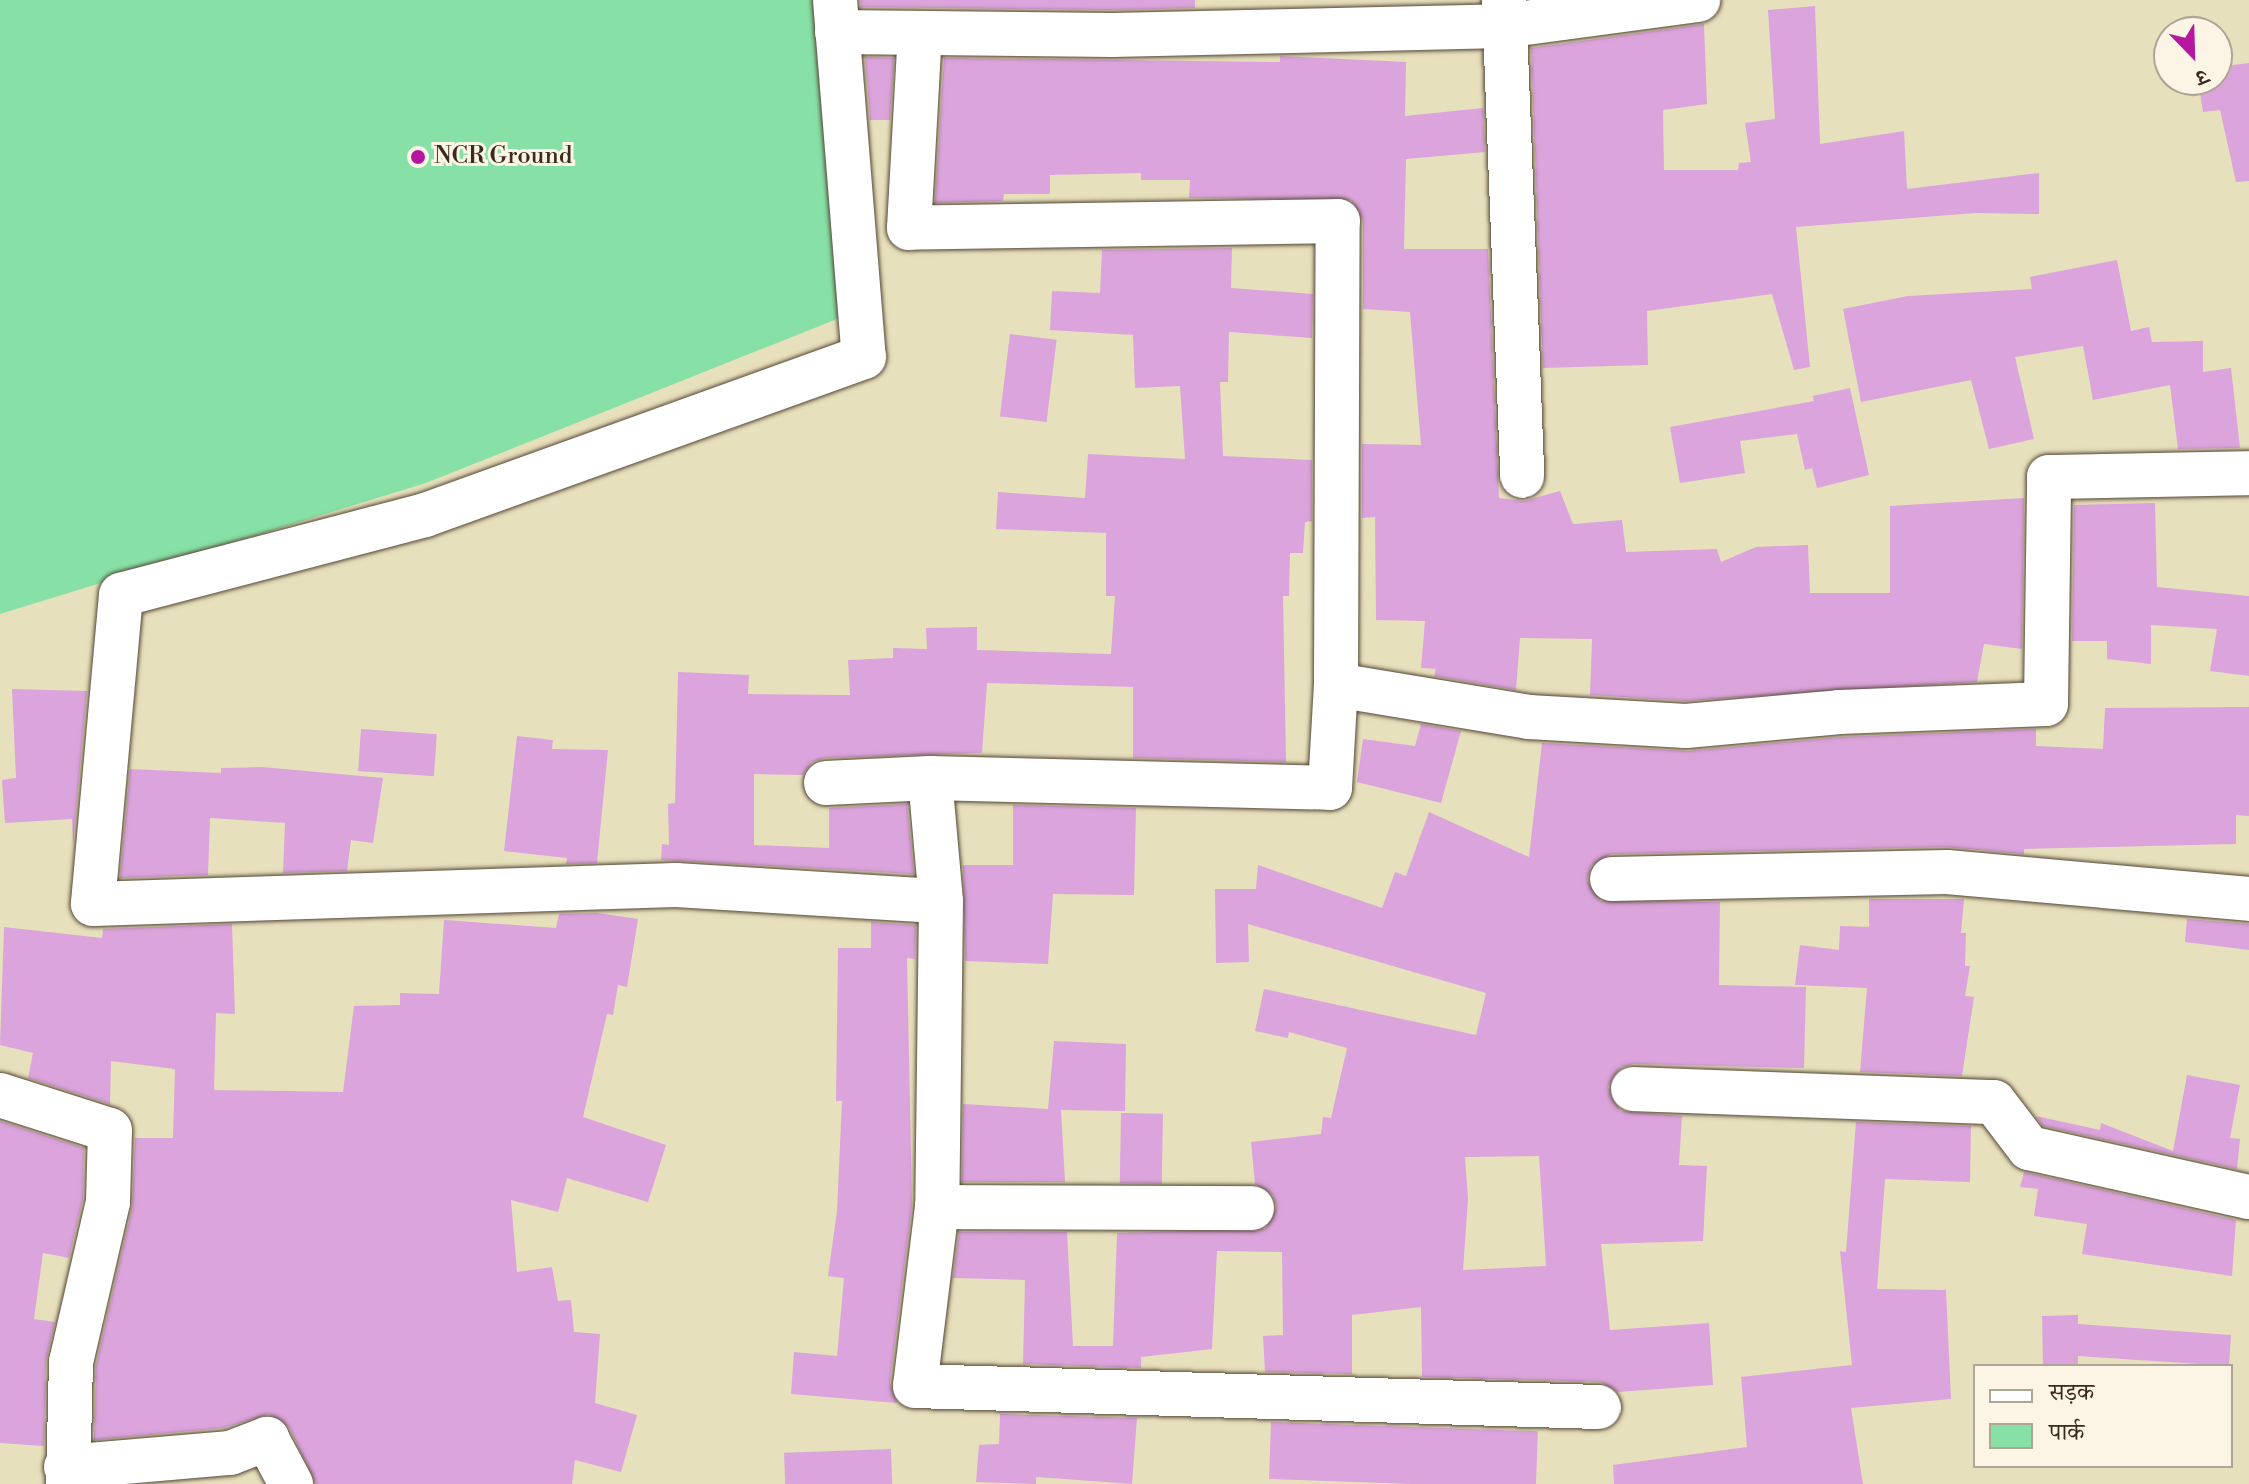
<!DOCTYPE html>
<meta charset="utf-8">
<style>
body{margin:0}
#map{position:relative;width:2249px;height:1484px;overflow:hidden;background:#e7e0bc;font-family:"Libre Bodoni","Noto Serif Devanagari",serif}
div>[style]{position:absolute}
[style*='--x']{left:calc(var(--x)*1px);top:calc(var(--y)*1px);width:calc(var(--w)*1px);rotate:calc(var(--a)*1deg)}
.green>*{inset:0;background:#87e1a6}
.building>*{inset:0;background:#dba4dc;transform-origin:0 0}
.roads{filter:drop-shadow(0 0 2px #554536) drop-shadow(0 0 2px #554536)}
.minor>*{height:44px;margin:-22px;padding:0 22px;transform-origin:22px;border-radius:22px;background:#fff}
.dots>*{width:22px;height:22px;translate:-50% -50%;box-sizing:border-box;border:4px solid #fcf5e5;border-radius:50%}
span{translate:-50% -50%;white-space:nowrap;text-align:center;line-height:1.15;-webkit-text-stroke:6px #fcf5e5;paint-order:stroke}
.poi-label{font-size:24px;color:#3b2a1e}
.left{translate:0 -50%;text-align:left}
.legend{position:absolute;left:1973px;top:1364px;width:260px;height:104px;box-sizing:border-box;background:#fcf5e5;border:2px solid #afa495;margin:0;padding:10px 14px;list-style:none;font-size:24px;color:#3b2a1e}
.legend li{display:flex;align-items:center;gap:16px;height:40px}
.legend b{width:40px;border:2px solid #afa495}
.north{position:absolute;left:2153px;top:16px;width:80px;height:80px;box-sizing:border-box;background:#fcf5e5;border:2px solid #afa495;border-radius:50%;rotate:157deg;font-size:22px;font-weight:700;line-height:32px;text-align:center;color:#3b2a1e}
.north::after{content:'';display:block;margin:auto;width:28px;height:36px;background:#b5179e;clip-path:polygon(50% 0,100% 100%,50% 72%,0 100%)}
</style>
<div id="map">
<div class="green">
<div style="clip-path:polygon(0 0,826px 0,847px 315px,426px 483px,0 614px)"></div>
</div>
<div class="building">
<div style="clip-path:polygon(860px 0,1195px 0,1195px 8px,1112px 10px,861px 7px)"></div>
<div style="clip-path:polygon(1815px 6px,1820px 144px,1904px 131px,1907px 189px,2039px 173px,2039px 214px,1976px 213px,1796px 227px,1810px 367px,1794px 370px,1772px 294px,1647px 311px,1648px 365px,1543px 368px,1531px 48px,1704px 24px,1707px 104px,1663px 110px,1664px 170px,1738px 170px,1739px 163px,1751px 162px,1745px 123px,1775px 119px,1768px 10px)"></div>
<div style="clip-path:polygon(1280px 56px,1406px 62px,1405px 116px,1483px 108px,1485px 152px,1406px 159px,1404px 249px,1488px 249px,1499px 498px,1524px 501px,1560px 491px,1573px 524px,1622px 520px,1626px 552px,1717px 549px,1721px 562px,1756px 547px,1808px 545px,1810px 593px,1890px 593px,1890px 506px,2024px 498px,2022px 649px,1984px 644px,1977px 682px,1686px 701px,1590px 695px,1592px 639px,1520px 638px,1516px 690px,1434px 676px,1436px 669px,1421px 668px,1425px 621px,1376px 620px,1375px 517px,1362px 518px,1362px 444px,1421px 445px,1410px 312px,1363px 309px,1363px 221px,1351px 200px,1189px 198px,1190px 180px,1141px 180px,1141px 173px,1050px 175px,1050px 194px,1004px 194px,1003px 201px,935px 203px,944px 58px,1280px 62px)"></div>
<div style="clip-path:polygon(865px 57px,894px 58px,890px 120px,870px 120px)"></div>
<div style="clip-path:polygon(2249px 63px,2249px 181px,2236px 182px,2220px 110px,2203px 112px,2198px 80px,2217px 80px,2217px 67px)"></div>
<div style="clip-path:polygon(1232px 248px,1231px 288px,1313px 294px,1312px 338px,1229px 332px,1228px 382px,1220px 382px,1223px 456px,1312px 460px,1312px 521px,1305px 522px,1303px 553px,1290px 553px,1289px 596px,1283px 596px,1286px 762px,1133px 758px,1133px 687px,987px 683px,982px 753px,825px 758px,812px 762px,803px 775px,754px 774px,754px 845px,829px 848px,829px 808px,907px 804px,914px 874px,661px 860px,662px 844px,669px 845px,668px 804px,675px 803px,678px 672px,749px 675px,748px 694px,850px 695px,848px 660px,893px 658px,893px 648px,927px 649px,926px 628px,977px 627px,977px 650px,1111px 654px,1115px 596px,1106px 596px,1106px 533px,996px 529px,998px 492px,1085px 498px,1088px 454px,1185px 459px,1180px 386px,1135px 388px,1133px 335px,1050px 330px,1052px 291px,1100px 293px,1102px 250px)"></div>
<div style="clip-path:polygon(2117px 260px,2131px 331px,2149px 327px,2152px 342px,2203px 341px,2203px 372px,2231px 368px,2240px 448px,2178px 449px,2170px 385px,2093px 400px,2083px 346px,2015px 357px,2034px 439px,1989px 449px,1971px 380px,1861px 402px,1843px 309px,1908px 296px,2032px 289px,2030px 277px)"></div>
<div style="left:1010px;top:334px;width:47px;height:83px;rotate:7deg"></div>
<div style="clip-path:polygon(1850px 388px,1869px 475px,1817px 488px,1812px 468px,1805px 470px,1797px 434px,1740px 441px,1745px 473px,1680px 483px,1670px 427px,1814px 401px,1813px 396px)"></div>
<div style="clip-path:polygon(2155px 503px,2157px 587px,2249px 596px,2249px 676px,2210px 671px,2217px 629px,2151px 625px,2151px 664px,2107px 659px,2107px 641px,2072px 641px,2074px 505px)"></div>
<div style="clip-path:polygon(12px 689px,87px 691px,73px 845px,72px 819px,5px 823px,2px 780px,16px 778px)"></div>
<div style="clip-path:polygon(evenodd,2249px 707px,2249px 816px,2236px 815px,2236px 844px,2024px 849px,2024px 854px,1946px 847px,1611px 854px,1591px 866px,1587px 880px,1601px 901px,1720px 902px,1719px 985px,1806px 987px,1804px 1068px,1634px 1064px,1621px 1067px,1608px 1087px,1620px 1111px,1682px 1116px,1679px 1165px,1707px 1166px,1703px 1241px,1601px 1244px,1610px 1330px,1709px 1323px,1713px 1385px,1618px 1392px,1600px 1382px,1422px 1377px,1421px 1307px,1352px 1315px,1352px 1374px,1265px 1372px,1263px 1336px,1283px 1335px,1282px 1252px,1217px 1251px,1212px 1349px,1141px 1357px,1141px 1368px,1023px 1364px,1025px 1280px,953px 1278px,959px 1232px,1067px 1232px,1073px 1346px,1113px 1346px,1117px 1233px,1265px 1229px,1277px 1207px,1273px 1195px,1255px 1184px,1251px 1142px,1321px 1134px,1323px 1117px,1331px 1118px,1347px 1048px,1289px 1032px,1288px 1038px,1255px 1031px,1264px 989px,1476px 1035px,1486px 993px,1248px 924px,1249px 962px,1216px 963px,1215px 889px,1256px 889px,1258px 865px,1382px 908px,1395px 872px,1406px 876px,1429px 812px,1529px 857px,1542px 743px,1688px 751px,1841px 737px,2036px 729px,2036px 746px,2103px 749px,2105px 708px,2249px 707px,1539px 1156px,1546px 1266px,1463px 1270px,1468px 1199px,1465px 1157px,1539px 1156px)"></div>
<div style="clip-path:polygon(1421px 724px,1461px 731px,1441px 803px,1357px 782px,1363px 739px,1415px 746px)"></div>
<div style="left:361px;top:729px;width:76px;height:42px;rotate:4deg"></div>
<div style="clip-path:polygon(517px 736px,553px 740px,552px 749px,608px 750px,597px 863px,566px 864px,567px 858px,504px 851px)"></div>
<div style="clip-path:polygon(262px 767px,383px 778px,373px 843px,351px 840px,347px 871px,283px 873px,285px 823px,210px 818px,208px 875px,120px 878px,130px 769px,221px 773px,221px 768px)"></div>
<div style="clip-path:polygon(1013px 805px,1136px 808px,1134px 895px,1053px 894px,1048px 964px,965px 961px,963px 865px,1013px 865px)"></div>
<div style="clip-path:polygon(1869px 899px,1964px 899px,1961px 933px,1966px 933px,1965px 966px,1970px 966px,1965px 996px,1974px 997px,1962px 1076px,1860px 1072px,1867px 988px,1795px 985px,1800px 945px,1839px 950px,1840px 926px,1869px 927px)"></div>
<div style="clip-path:polygon(597px 913px,638px 919px,627px 987px,618px 985px,613px 1015px,607px 1014px,583px 1117px,666px 1145px,648px 1202px,567px 1178px,558px 1212px,511px 1200px,517px 1272px,552px 1267px,558px 1301px,571px 1300px,574px 1332px,600px 1334px,595px 1403px,637px 1415px,621px 1472px,575px 1460px,572px 1484px,316px 1484px,289px 1427px,269px 1414px,224px 1428px,94px 1440px,96px 1365px,132px 1208px,135px 1138px,173px 1138px,175px 1069px,111px 1061px,110px 1104px,28px 1078px,33px 1053px,0 1045px,4px 927px,102px 938px,103px 929px,232px 924px,235px 1014px,216px 1013px,214px 1090px,343px 1092px,354px 1006px,400px 1005px,400px 993px,439px 994px,444px 920px,556px 928px,559px 914px)"></div>
<div style="clip-path:polygon(2187px 919px,2249px 924px,2249px 950px,2185px 942px)"></div>
<div style="clip-path:polygon(871px 922px,916px 925px,915px 959px,907px 958px,912px 1205px,890px 1383px,897px 1403px,791px 1394px,794px 1352px,837px 1356px,844px 1278px,828px 1276px,837px 1211px,842px 1101px,836px 1101px,838px 948px,871px 948px)"></div>
<div style="clip-path:polygon(1054px 1041px,1126px 1044px,1125px 1111px,1061px 1110px,1065px 1182px,962px 1182px,963px 1104px,1048px 1109px)"></div>
<div style="clip-path:polygon(2187px 1075px,2240px 1085px,2230px 1138px,2240px 1139px,2237px 1169px,2043px 1126px,2036px 1116px,2100px 1130px,2101px 1123px,2173px 1151px)"></div>
<div style="left:1121px;top:1113px;width:42px;height:70px;rotate:1deg"></div>
<div style="clip-path:polygon(0 1121px,84px 1148px,83px 1199px,69px 1258px,43px 1253px,34px 1319px,55px 1322px,46px 1361px,44px 1446px,0 1443px)"></div>
<div style="clip-path:polygon(1856px 1122px,1971px 1126px,1970px 1182px,1885px 1179px,1877px 1289px,1946px 1290px,1951px 1399px,1851px 1408px,1863px 1484px,1614px 1484px,1613px 1465px,1747px 1447px,1741px 1377px,1852px 1365px,1840px 1251px,1846px 1252px)"></div>
<div style="clip-path:polygon(2024px 1172px,2236px 1220px,2232px 1276px,2082px 1254px,2087px 1224px,2034px 1216px,2038px 1189px,2020px 1187px)"></div>
<div style="clip-path:polygon(2078px 1315px,2078px 1324px,2231px 1335px,2229px 1366px,2078px 1356px,2078px 1366px,2043px 1366px,2042px 1316px)"></div>
<div style="clip-path:polygon(1000px 1414px,1137px 1418px,1132px 1484px,1036px 1477px,1036px 1484px,976px 1482px,979px 1445px,999px 1444px)"></div>
<div style="left:1271px;top:1422px;width:267px;height:57px;rotate:2deg"></div>
<div style="left:891px;top:1449px;width:35px;height:107px;rotate:88deg"></div>
</div>
<div class="roads">
<div class="minor">
<div style="--x:835;--y:0;--w:358;--a:85.4"></div>
<div style="--x:864;--y:357;--w:467;--a:160.2"></div>
<div style="--x:425;--y:515;--w:314;--a:165.3"></div>
<div style="--x:121;--y:595;--w:310;--a:95.2"></div>
<div style="--x:93;--y:904;--w:583;--a:-1.87"></div>
<div style="--x:676;--y:885;--w:265;--a:3.5"></div>
<div style="--x:1504;--y:0;--w:476;--a:87.8"></div>
<div style="--x:837;--y:32;--w:275;--a:0.6"></div>
<div style="--x:1112;--y:35;--w:391;--a:-1.3"></div>
<div style="--x:1503;--y:26;--w:197;--a:-7.6"></div>
<div style="--x:1336;--y:685;--w:196;--a:9.4"></div>
<div style="--x:1529;--y:717;--w:157;--a:3.3"></div>
<div style="--x:1686;--y:726;--w:154;--a:-5.2"></div>
<div style="--x:1839;--y:712;--w:207;--a:-2.2"></div>
<div style="--x:2046;--y:704;--w:227;--a:-89.2"></div>
<div style="--x:2049;--y:477;--w:200;--a:-1.1"></div>
<div style="--x:930;--y:778;--w:123;--a:84.9"></div>
<div style="--x:941;--y:901;--w:306;--a:90.7"></div>
<div style="--x:937;--y:1207;--w:180;--a:97"></div>
<div style="--x:915;--y:1386;--w:684;--a:1.76"></div>
<div style="--x:826;--y:783;--w:104;--a:-2.8"></div>
<div style="--x:930;--y:778;--w:400;--a:1.4"></div>
<div style="--x:1330;--y:788;--w:103;--a:-86.7"></div>
<div style="--x:1336;--y:685;--w:464;--a:-89.8"></div>
<div style="--x:1338;--y:221;--w:429;--a:179.1"></div>
<div style="--x:909;--y:228;--w:195;--a:-86.8"></div>
<div style="--x:1612;--y:879;--w:335;--a:-1.2"></div>
<div style="--x:1947;--y:872;--w:303;--a:5.1"></div>
<div style="--x:1633;--y:1089;--w:361;--a:2.1"></div>
<div style="--x:1994;--y:1102;--w:58;--a:52.7"></div>
<div style="--x:2029;--y:1148;--w:225;--a:12.6"></div>
<div style="--x:0;--y:1095;--w:115;--a:17.7"></div>
<div style="--x:110;--y:1130;--w:72;--a:91.6"></div>
<div style="--x:108;--y:1202;--w:164;--a:103"></div>
<div style="--x:71;--y:1362;--w:122;--a:91.4"></div>
<div style="--x:937;--y:1207;--w:315;--a:0.2"></div>
<div style="--x:66;--y:1467;--w:165;--a:-4.9"></div>
<div style="--x:230;--y:1453;--w:40;--a:-21"></div>
<div style="--x:267;--y:1439;--w:51;--a:61.9"></div>
</div>
</div>
<div class="dots">
<div style="left:418px;top:157px;background:#b5179e"></div>
</div>
<div class="poi-label">
<span class="left" style="left:434px;top:157px">NCR Ground</span>
</div>
<ul class="legend">
<li><b style="height:10px;background:#fff"></b>सड़क</li>
<li><b style="height:22px;background:#87e1a6"></b>पार्क</li>
</ul>
<div class="north">उ</div>
</div>
